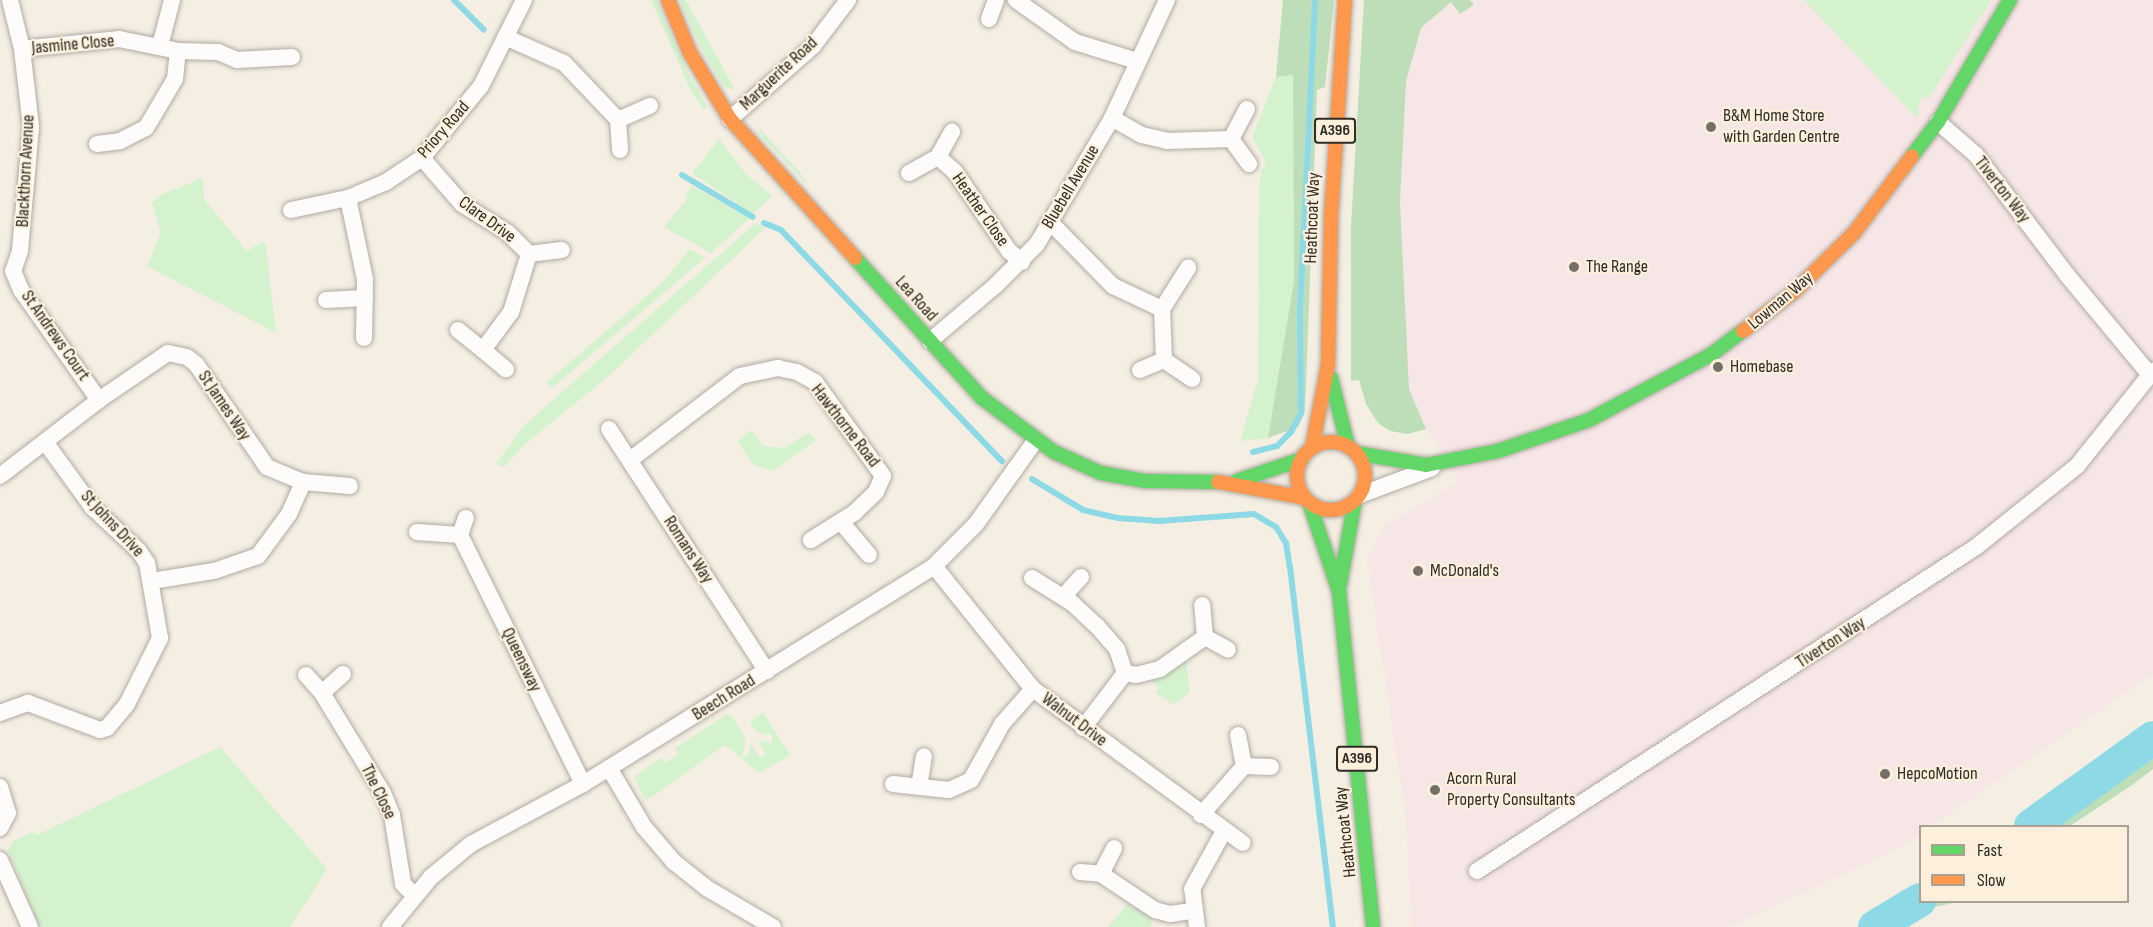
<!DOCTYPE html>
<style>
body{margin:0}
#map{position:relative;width:2153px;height:927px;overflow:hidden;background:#f5eee3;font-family:"Sofia Sans Condensed",sans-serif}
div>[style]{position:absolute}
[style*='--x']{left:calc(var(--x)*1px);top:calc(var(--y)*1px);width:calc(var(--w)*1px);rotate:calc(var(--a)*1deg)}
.industrial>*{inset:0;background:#f7e6e6}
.green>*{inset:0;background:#d5f2cf}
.forest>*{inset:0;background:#bddeb8}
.stream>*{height:6px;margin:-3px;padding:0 3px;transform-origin:3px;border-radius:3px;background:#8ddae6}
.river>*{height:34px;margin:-17px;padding:0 17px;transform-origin:17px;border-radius:17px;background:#8ddae6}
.roads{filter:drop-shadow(0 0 2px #b0aba3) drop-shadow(0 0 2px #b0aba3)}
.street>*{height:16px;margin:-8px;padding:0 8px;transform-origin:8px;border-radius:8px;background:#fefcfb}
.fast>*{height:14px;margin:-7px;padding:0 7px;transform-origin:7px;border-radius:7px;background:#63d668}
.slow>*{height:14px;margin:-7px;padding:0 7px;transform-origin:7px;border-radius:7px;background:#ff974d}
.slow>.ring{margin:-7px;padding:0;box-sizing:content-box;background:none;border:14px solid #ff974d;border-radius:50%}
.dots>*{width:16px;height:16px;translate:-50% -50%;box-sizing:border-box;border:3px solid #fcf0dc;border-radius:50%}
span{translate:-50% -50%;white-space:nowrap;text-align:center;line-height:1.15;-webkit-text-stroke:4.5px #fcf0dc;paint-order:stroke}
.shield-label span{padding:2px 4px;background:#fcf0dc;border:2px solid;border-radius:4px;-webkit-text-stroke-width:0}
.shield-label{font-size:16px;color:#2f2b24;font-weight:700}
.street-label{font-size:18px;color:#2f2b24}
.poi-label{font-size:18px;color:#2f2b24}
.left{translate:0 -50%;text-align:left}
.legend{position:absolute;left:1919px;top:825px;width:210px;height:78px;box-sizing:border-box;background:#fcf0dc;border:2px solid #aaa192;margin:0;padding:8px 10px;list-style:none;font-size:18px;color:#2f2b24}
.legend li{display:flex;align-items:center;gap:12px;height:30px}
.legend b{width:30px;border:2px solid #aaa192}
</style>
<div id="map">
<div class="industrial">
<div style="clip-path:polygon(1470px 0,2153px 0,2153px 674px,1932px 826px,1920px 826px,1920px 834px,1898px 849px,1729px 927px,1412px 927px,1406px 817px,1367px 561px,1383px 526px,1461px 481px,1426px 429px,1409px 389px,1400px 199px,1406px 81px,1421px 28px,1451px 1px,1473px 5px)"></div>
</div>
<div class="green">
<div style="clip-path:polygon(651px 0,657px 0,688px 73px,708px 108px,703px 109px,690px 89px)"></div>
<div style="clip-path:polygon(680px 0,686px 0,735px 90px,724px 87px,700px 46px)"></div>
<div style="clip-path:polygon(1804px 0,1991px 0,1929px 98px,1921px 97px,1917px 119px)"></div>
<div style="clip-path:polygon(1293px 75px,1294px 281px,1268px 438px,1240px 441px,1258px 379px,1259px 190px,1261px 171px,1266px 163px,1252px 137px,1276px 77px)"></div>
<div style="clip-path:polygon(758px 127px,802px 175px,809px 186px,763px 138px)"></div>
<div style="clip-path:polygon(719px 139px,746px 174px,772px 196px,753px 214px,692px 173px)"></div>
<div style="clip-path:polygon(203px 178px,204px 199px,247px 251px,263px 241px,266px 246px,276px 333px,147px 266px,161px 233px,152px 203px,160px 195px)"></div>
<div style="clip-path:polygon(692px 186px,750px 218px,711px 253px,664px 227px,688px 198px,685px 195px)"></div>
<div style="clip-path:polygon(756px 223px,765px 228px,610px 375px,525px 444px,504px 467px,496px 464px,524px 426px,546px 406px)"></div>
<div style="clip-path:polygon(690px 249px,705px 258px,552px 388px,546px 383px,663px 282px)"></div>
<div style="clip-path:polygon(751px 430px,763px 446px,784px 448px,809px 432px,816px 440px,773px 471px,754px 465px,737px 441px)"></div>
<div style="clip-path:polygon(1186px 660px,1190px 692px,1173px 705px,1155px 692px,1159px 687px,1149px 680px,1163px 676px)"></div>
<div style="clip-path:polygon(763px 712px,790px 755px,760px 773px,725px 745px,646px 801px,634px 777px,661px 758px,665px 763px,678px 754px,675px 748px,729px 713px,746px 737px,742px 756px,748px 757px,751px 744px,760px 758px,766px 754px,758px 740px,772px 743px,772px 735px,757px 732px,750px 722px)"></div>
<div style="clip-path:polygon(220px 747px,327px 869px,290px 927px,39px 927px,8px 849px,13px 841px,33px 832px,37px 835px)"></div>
<div style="clip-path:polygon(1127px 904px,1152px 916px,1151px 927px,1108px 927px)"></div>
</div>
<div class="forest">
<div style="clip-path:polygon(1283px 0,1334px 0,1325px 87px,1317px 90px,1305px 412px,1298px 427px,1268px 438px,1294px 281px,1293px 75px,1276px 77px)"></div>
<div style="clip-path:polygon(1364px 0,1470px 0,1474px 5px,1460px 14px,1451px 2px,1421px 28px,1406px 81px,1400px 202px,1409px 389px,1426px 429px,1408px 434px,1390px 431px,1378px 423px,1366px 404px,1359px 380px,1351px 381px,1351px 226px)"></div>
<div style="clip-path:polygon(2153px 744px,2153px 769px,2132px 785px,2070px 826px,2041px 826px)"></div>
<div style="clip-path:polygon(1928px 902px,1958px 902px,1934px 907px,1899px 927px,1887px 927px)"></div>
</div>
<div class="stream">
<div style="--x:454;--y:0;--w:42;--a:45"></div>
<div style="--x:682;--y:175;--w:82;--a:30.6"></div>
<div style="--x:764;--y:223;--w:18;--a:22"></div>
<div style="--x:781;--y:230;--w:320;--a:46.3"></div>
<div style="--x:1253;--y:452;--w:25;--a:-14"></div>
<div style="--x:1277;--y:446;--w:20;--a:-45"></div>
<div style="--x:1291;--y:432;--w:21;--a:-62"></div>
<div style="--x:1301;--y:413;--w:104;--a:-90.6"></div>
<div style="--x:1300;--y:309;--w:309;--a:-87.2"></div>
<div style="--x:1032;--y:479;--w:60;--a:31.3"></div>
<div style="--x:1083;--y:510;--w:36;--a:13"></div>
<div style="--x:1118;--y:518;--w:41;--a:4.2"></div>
<div style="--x:1159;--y:521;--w:95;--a:-4.2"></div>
<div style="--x:1254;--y:514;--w:26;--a:31"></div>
<div style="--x:1276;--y:527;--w:19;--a:58"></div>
<div style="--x:1286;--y:543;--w:24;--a:81"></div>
<div style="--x:1290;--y:567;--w:363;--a:83.2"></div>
</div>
<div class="river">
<div style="--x:2031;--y:826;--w:150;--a:-35.8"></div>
<div style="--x:1875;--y:927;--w:52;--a:-31"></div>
</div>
<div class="roads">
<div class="street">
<div style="--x:10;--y:0;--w:50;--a:76.2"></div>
<div style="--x:22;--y:49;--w:79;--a:83.4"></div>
<div style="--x:31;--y:127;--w:124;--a:95.1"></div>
<div style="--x:20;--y:251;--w:21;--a:109"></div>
<div style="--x:1016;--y:0;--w:72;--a:35.4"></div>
<div style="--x:1075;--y:42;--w:65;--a:17"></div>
<div style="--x:989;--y:19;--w:20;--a:-70"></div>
<div style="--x:505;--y:37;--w:64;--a:23.8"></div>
<div style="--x:564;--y:63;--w:79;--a:46.5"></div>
<div style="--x:618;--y:120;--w:30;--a:86"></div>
<div style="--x:160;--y:46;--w:48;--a:-75.4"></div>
<div style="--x:22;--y:49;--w:98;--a:-5.9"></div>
<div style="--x:119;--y:39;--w:60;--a:11.5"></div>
<div style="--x:178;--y:51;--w:40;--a:1.4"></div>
<div style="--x:218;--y:52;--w:21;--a:23"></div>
<div style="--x:237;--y:60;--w:55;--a:-3.1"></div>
<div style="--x:1112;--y:118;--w:34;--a:30"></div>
<div style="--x:1142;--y:135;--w:26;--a:13"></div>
<div style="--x:1167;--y:141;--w:64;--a:-1.8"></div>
<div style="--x:730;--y:119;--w:111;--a:-41.3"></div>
<div style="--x:813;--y:46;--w:58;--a:-52.7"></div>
<div style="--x:618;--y:120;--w:35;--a:-24"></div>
<div style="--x:1938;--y:122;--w:50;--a:41"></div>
<div style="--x:1976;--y:155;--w:151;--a:52.8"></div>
<div style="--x:2067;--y:275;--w:130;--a:50.3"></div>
<div style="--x:1231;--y:139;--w:34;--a:-62"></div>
<div style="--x:1231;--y:139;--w:31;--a:54"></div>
<div style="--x:97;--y:144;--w:23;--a:-7"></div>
<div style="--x:120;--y:141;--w:29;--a:-27"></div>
<div style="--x:146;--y:128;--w:57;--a:-59.4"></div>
<div style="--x:175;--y:79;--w:28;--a:-84"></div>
<div style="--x:938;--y:157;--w:29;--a:-61"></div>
<div style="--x:422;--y:158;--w:61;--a:49"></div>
<div style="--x:462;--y:204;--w:54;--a:32.2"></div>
<div style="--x:508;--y:233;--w:30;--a:45"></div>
<div style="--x:529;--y:254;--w:61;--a:107.2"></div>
<div style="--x:511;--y:312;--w:47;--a:126.4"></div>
<div style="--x:483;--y:350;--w:30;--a:40"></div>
<div style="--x:909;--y:173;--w:33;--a:-29"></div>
<div style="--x:938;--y:157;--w:23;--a:41"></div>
<div style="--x:955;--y:172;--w:96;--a:55.6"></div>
<div style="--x:1009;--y:251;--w:17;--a:40"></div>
<div style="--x:291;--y:210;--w:58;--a:-11.9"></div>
<div style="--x:1051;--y:223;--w:88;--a:45.5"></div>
<div style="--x:1113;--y:286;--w:54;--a:25.1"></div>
<div style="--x:529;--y:254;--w:33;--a:-7"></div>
<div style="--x:13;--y:271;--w:21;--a:67"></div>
<div style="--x:21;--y:290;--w:135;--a:54.7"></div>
<div style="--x:326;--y:300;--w:39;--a:-3"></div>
<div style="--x:458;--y:330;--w:32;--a:39"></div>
<div style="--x:364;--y:338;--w:59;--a:-89"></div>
<div style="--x:365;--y:279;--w:83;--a:-101.9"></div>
<div style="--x:348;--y:198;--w:41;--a:-22.8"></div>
<div style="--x:386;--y:182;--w:43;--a:-33.7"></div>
<div style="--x:422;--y:158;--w:93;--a:-50.7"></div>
<div style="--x:481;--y:86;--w:96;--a:-63.4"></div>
<div style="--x:930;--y:341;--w:87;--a:-40.3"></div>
<div style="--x:996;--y:285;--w:58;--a:-45"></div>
<div style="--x:1037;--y:244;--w:147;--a:-59.2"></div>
<div style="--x:1112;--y:118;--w:130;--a:-65"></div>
<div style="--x:1164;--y:360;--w:34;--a:34"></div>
<div style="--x:1140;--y:370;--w:26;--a:-23"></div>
<div style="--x:1164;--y:360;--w:51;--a:-92.2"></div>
<div style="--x:1162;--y:309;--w:49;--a:-57.6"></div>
<div style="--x:609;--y:429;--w:289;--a:56.9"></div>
<div style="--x:630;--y:460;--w:138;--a:-37.4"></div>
<div style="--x:740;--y:376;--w:39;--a:-12"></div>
<div style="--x:778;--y:368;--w:19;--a:12"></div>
<div style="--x:797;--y:372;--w:21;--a:29"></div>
<div style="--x:815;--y:382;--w:116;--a:54.1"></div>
<div style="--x:883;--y:476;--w:17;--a:114"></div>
<div style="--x:876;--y:492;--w:30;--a:136"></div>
<div style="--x:854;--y:513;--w:51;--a:147.9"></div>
<div style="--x:0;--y:476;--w:125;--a:-37.5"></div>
<div style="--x:99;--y:400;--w:83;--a:-34.3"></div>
<div style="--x:168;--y:353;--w:19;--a:12"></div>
<div style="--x:187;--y:357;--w:11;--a:38"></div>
<div style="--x:196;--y:364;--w:125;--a:55.4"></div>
<div style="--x:267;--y:467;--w:39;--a:23"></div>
<div style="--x:303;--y:482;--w:47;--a:4.9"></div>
<div style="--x:1360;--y:495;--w:77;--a:-20.6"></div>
<div style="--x:841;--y:522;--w:43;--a:49.7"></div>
<div style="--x:417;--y:532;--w:43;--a:4"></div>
<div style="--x:460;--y:535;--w:278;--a:63.7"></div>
<div style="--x:460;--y:535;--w:18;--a:-71"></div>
<div style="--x:934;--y:566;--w:158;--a:51.2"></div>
<div style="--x:1033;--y:689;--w:260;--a:36.3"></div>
<div style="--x:1032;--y:578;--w:47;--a:32"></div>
<div style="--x:1072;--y:603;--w:34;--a:43"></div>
<div style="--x:1097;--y:626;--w:30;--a:49"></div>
<div style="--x:1117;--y:649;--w:25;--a:72"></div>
<div style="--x:152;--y:581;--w:63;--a:-9.2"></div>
<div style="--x:214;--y:571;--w:46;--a:-18.8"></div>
<div style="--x:258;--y:556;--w:52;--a:-53.6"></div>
<div style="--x:289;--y:514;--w:35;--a:-66"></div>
<div style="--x:1063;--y:597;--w:27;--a:-48"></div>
<div style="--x:1205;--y:637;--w:26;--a:29"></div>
<div style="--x:343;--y:674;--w:28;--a:138"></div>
<div style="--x:322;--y:693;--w:117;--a:58.6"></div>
<div style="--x:383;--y:793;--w:24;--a:68"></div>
<div style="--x:392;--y:815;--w:70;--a:80.9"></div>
<div style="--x:403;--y:884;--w:17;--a:45"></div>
<div style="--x:306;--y:675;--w:24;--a:48"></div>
<div style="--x:0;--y:713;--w:30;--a:-20"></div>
<div style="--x:28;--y:703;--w:77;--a:20.6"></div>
<div style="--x:100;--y:730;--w:7;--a:-16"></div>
<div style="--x:107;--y:728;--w:31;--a:-50"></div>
<div style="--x:127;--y:704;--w:74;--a:-63.4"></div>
<div style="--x:160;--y:638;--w:76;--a:-99.8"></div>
<div style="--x:147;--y:563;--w:14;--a:-124"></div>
<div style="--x:139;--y:551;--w:63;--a:-136.9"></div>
<div style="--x:93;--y:508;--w:82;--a:-126"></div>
<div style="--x:1083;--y:728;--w:69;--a:-52.6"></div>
<div style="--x:1125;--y:673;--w:11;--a:10"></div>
<div style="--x:1136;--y:675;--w:25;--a:-14"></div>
<div style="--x:1160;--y:669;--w:55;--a:-35.4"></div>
<div style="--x:1205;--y:637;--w:32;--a:-95"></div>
<div style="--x:1238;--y:735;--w:32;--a:79"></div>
<div style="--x:1244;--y:766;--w:27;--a:2"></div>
<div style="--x:609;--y:768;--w:69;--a:59.3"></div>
<div style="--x:644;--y:827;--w:46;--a:49.4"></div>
<div style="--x:674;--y:862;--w:43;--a:38.5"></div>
<div style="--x:708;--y:889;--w:75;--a:30.3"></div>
<div style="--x:893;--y:784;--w:56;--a:6.1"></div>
<div style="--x:949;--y:790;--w:24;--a:-24"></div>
<div style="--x:971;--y:780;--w:64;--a:-61"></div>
<div style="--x:1002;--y:724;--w:47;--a:-48.5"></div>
<div style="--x:0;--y:787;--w:27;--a:73"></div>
<div style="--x:8;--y:813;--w:17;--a:118"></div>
<div style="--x:919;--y:787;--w:31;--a:-81"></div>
<div style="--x:1201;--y:815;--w:65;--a:-48.7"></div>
<div style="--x:0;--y:860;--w:73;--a:65.9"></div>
<div style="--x:1477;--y:871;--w:595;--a:-33"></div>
<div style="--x:1976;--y:547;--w:129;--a:-38.7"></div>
<div style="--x:2077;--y:466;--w:122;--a:-51.3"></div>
<div style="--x:1080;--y:872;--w:21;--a:5"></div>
<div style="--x:1101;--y:874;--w:29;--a:-63"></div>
<div style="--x:1101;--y:874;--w:65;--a:33.7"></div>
<div style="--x:1155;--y:910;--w:16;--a:15"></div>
<div style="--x:1170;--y:914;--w:22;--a:-8"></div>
<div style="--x:390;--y:927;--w:65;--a:-50.6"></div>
<div style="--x:431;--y:877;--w:52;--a:-39.5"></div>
<div style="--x:471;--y:844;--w:127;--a:-28.2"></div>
<div style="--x:583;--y:784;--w:413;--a:-31.8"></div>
<div style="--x:934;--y:566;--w:59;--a:-45"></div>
<div style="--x:976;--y:524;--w:102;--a:-54.6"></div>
<div style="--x:1197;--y:927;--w:38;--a:-97"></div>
<div style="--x:1192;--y:889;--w:66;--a:-61.1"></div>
</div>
<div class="fast">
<div style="--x:1912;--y:156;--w:43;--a:-52.6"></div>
<div style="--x:1938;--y:122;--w:142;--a:-59.5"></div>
<div style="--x:855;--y:258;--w:189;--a:47.8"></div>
<div style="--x:982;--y:398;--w:90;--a:36.9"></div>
<div style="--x:1054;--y:452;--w:51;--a:24.1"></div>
<div style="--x:1101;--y:473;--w:45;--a:10.3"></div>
<div style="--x:1145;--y:481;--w:73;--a:0.8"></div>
<div style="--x:1331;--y:378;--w:70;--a:76"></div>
<div style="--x:1356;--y:453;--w:71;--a:9.7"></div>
<div style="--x:1426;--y:465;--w:73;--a:-11"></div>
<div style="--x:1498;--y:451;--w:96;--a:-18.8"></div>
<div style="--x:1589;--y:420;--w:140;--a:-28.2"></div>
<div style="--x:1712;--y:354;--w:39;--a:-37"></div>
<div style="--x:1237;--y:481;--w:69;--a:-18.7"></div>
<div style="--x:1309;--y:502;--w:94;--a:71.4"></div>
<div style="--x:1339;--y:591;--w:338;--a:84.2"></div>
<div style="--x:1340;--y:584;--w:84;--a:-79.8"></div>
</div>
<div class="slow">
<div style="--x:668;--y:0;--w:57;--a:67.5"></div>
<div style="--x:690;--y:53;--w:77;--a:58.8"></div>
<div style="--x:730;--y:119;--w:187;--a:48"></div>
<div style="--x:1743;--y:331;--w:66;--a:-37.6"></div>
<div style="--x:1795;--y:291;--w:83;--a:-44.5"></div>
<div style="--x:1854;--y:233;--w:96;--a:-53"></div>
<div class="ring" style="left:1297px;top:442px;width:54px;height:54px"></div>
<div style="--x:1312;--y:448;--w:85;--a:-79.1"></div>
<div style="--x:1328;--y:365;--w:148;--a:-88.8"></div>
<div style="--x:1331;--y:217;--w:217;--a:-86.3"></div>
<div style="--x:1218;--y:482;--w:88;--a:10.4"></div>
</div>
</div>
<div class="dots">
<div style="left:1711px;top:127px;background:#746f67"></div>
<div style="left:1574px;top:267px;background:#746f67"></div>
<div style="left:1718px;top:367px;background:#746f67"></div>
<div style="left:1418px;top:571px;background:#746f67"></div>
<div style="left:1885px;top:774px;background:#746f67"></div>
<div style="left:1435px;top:790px;background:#746f67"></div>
</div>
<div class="shield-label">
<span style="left:1335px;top:131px">A396</span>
<span style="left:1357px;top:759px">A396</span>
</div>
<div class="street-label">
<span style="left:73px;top:45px;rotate:-5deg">Jasmine Close</span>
<span style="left:779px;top:74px;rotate:-43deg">Marguerite Road</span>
<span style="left:444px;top:130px;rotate:-49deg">Priory Road</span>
<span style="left:26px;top:171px;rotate:-87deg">Blackthorn Avenue</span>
<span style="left:1071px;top:187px;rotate:-59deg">Bluebell Avenue</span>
<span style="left:2002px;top:190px;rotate:52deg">Tiverton Way</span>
<span style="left:980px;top:210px;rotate:55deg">Heather Close</span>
<span style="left:1313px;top:218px;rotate:-88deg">Heathcoat Way</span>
<span style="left:487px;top:220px;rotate:36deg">Clare Drive</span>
<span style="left:916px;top:299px;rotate:48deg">Lea Road</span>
<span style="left:1781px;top:301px;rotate:-40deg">Lowman Way</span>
<span style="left:55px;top:336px;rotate:55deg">St Andrews Court</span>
<span style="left:224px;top:406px;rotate:56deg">St James Way</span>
<span style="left:845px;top:426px;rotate:52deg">Hawthorne Road</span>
<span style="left:112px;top:524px;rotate:47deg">St Johns Drive</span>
<span style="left:688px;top:550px;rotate:57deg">Romans Way</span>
<span style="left:1831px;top:643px;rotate:-33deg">Tiverton Way</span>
<span style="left:521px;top:660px;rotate:64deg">Queensway</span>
<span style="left:724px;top:698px;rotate:-32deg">Beech Road</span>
<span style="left:1074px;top:720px;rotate:37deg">Walnut Drive</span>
<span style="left:378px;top:792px;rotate:64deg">The Close</span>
<span style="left:1346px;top:832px;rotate:-96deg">Heathcoat Way</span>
</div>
<div class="poi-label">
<span class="left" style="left:1723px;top:127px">B&amp;M Home Store<br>with Garden Centre</span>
<span class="left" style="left:1586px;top:267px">The Range</span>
<span class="left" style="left:1730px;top:367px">Homebase</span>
<span class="left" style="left:1430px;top:571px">McDonald's</span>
<span class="left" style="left:1897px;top:774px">HepcoMotion</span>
<span class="left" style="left:1447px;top:790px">Acorn Rural<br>Property Consultants</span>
</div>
<ul class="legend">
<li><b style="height:8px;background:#63d668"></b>Fast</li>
<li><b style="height:8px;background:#ff974d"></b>Slow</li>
</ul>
</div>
